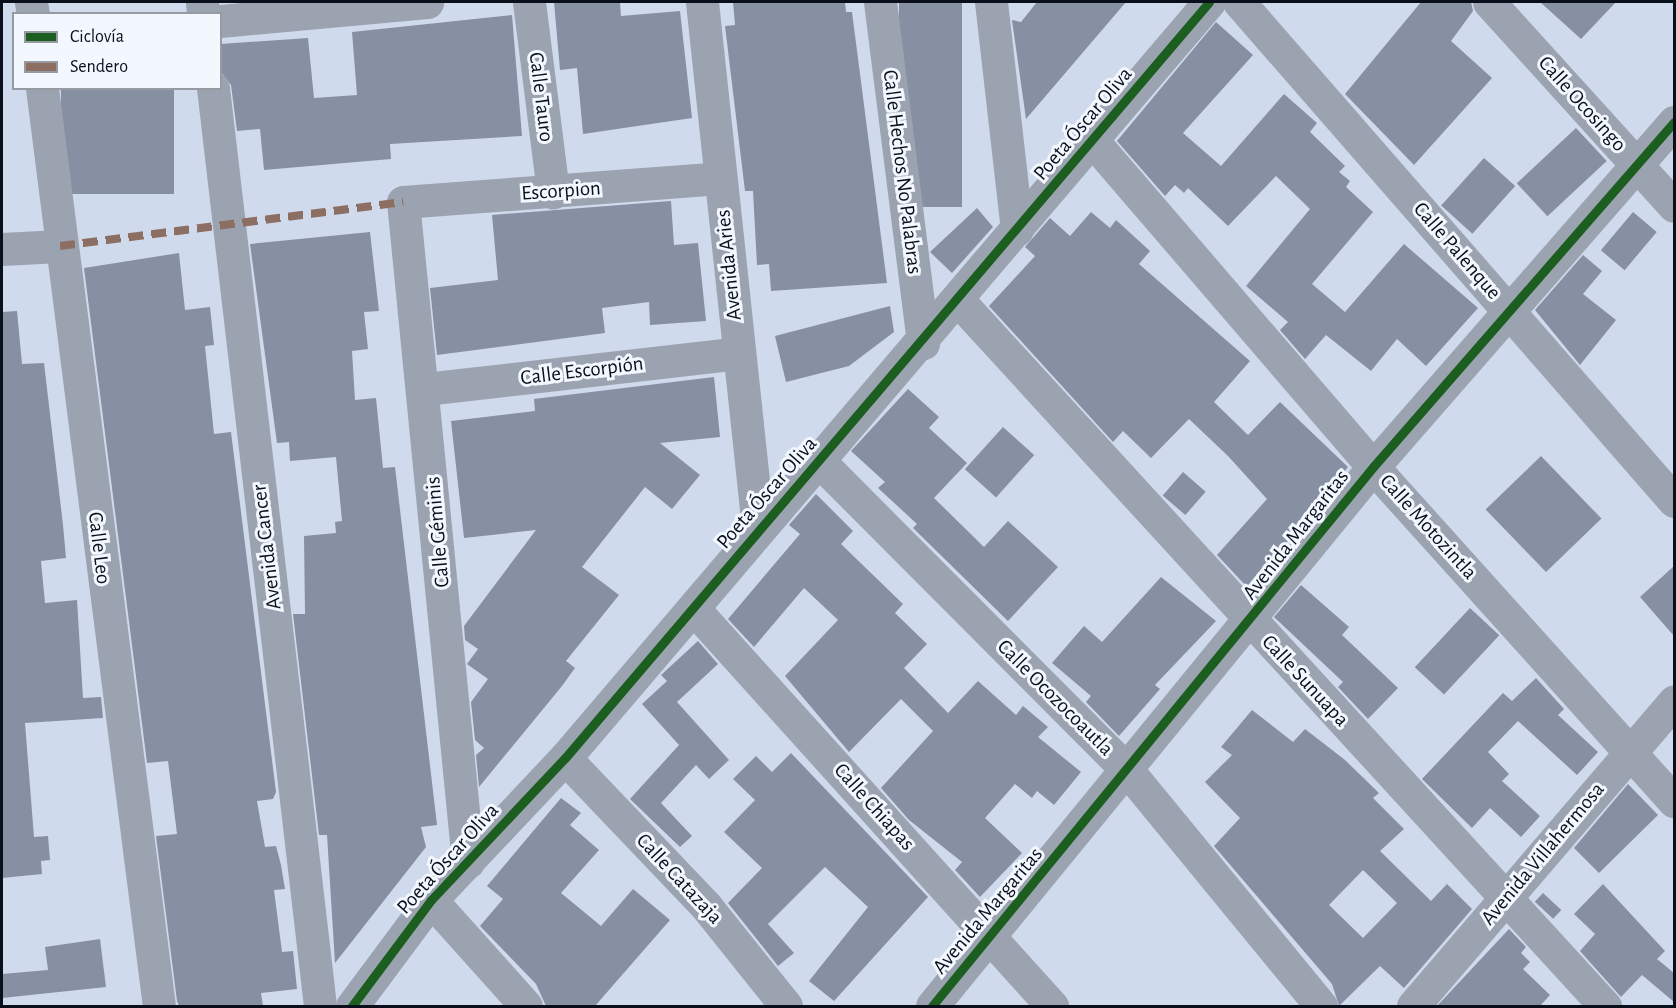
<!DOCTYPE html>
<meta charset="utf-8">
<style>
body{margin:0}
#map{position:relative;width:1676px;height:1008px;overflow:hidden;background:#d0daed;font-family:"Alegreya Sans",sans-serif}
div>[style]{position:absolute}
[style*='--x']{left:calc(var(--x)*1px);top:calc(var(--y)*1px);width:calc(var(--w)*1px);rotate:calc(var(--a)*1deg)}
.building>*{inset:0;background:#8690a2;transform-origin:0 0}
.minor>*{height:33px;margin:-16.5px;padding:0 16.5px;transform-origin:16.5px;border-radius:16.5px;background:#9ca3b0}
.quiet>*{height:8px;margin-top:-4px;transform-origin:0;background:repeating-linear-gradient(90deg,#8d6e63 0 15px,transparent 0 23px)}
.cycleway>*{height:9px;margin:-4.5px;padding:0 4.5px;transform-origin:4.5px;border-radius:4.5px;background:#1b5e20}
span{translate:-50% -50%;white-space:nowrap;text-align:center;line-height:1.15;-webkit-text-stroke:6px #f3f7fe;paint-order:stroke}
.street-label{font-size:21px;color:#090f1b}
.frame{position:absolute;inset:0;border:3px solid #090f1b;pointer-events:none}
.legend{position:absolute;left:12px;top:12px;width:210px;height:78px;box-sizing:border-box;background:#f3f7fe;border:2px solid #959aa3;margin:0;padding:8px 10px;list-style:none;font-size:18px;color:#090f1b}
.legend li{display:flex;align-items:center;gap:12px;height:30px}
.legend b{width:30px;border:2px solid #959aa3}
</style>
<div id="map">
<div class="building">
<div style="clip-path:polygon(554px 2px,620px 2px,621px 16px,680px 11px,692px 118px,583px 134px,577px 68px,560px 70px)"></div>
<div style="clip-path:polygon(733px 2px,845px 2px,846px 12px,852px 12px,887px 283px,771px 291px,769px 264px,757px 265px,753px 191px,745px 191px,725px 26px,735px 25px)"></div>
<div style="left:899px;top:2px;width:63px;height:205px"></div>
<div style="clip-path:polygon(1037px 2px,1126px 2px,1026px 119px,1012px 20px,1021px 22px)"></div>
<div style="clip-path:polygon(1421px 2px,1471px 2px,1473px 11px,1451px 41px,1492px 78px,1414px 165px,1345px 94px)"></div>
<div style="clip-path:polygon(1540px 2px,1616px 2px,1581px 39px)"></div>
<div style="clip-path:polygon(512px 15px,522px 136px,390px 144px,391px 159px,264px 170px,260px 129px,237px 131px,231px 85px,220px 71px,220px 44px,308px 38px,314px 98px,357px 95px,352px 32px)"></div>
<div style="clip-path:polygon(1216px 22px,1253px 55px,1183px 133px,1221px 166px,1284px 94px,1317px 123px,1310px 132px,1345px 166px,1339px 172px,1350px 181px,1346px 187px,1373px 212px,1312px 284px,1345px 312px,1404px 244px,1478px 308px,1426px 366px,1397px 339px,1371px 371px,1326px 335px,1305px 359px,1280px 330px,1288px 322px,1246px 286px,1310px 209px,1276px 176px,1228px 226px,1188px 188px,1184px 193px,1175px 185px,1165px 196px,1117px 141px)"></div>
<div style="left:61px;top:88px;width:113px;height:106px"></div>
<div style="left:1576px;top:128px;width:45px;height:81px;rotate:47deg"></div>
<div style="left:1484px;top:158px;width:42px;height:64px;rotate:42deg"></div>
<div style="clip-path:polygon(671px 201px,674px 245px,698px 243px,706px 321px,650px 325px,649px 302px,602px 308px,605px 333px,437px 355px,430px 288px,498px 280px,492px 215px)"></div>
<div style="clip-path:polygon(977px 208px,993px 227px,952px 273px,930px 252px)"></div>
<div style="clip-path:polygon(1091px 212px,1110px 228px,1116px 220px,1150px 251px,1139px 264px,1250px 361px,1214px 402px,1248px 435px,1280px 402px,1348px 467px,1249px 589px,1217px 555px,1267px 499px,1228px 456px,1189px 419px,1151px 458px,1123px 431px,1113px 442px,989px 306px,1035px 256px,1025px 247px,1050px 218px,1070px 236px)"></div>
<div style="left:1633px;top:212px;width:31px;height:50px;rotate:40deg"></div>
<div style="clip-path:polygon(370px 232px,379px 311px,364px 312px,368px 349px,352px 351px,355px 400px,376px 398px,383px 468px,395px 467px,437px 825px,421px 827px,426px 847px,335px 963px,327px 835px,319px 835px,293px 614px,305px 614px,304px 536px,336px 533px,335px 522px,342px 521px,336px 457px,290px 461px,289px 442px,277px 443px,250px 244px)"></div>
<div style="clip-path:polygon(179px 253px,185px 310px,210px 307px,214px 345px,205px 346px,214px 434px,231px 432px,276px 792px,273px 799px,257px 801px,265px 847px,276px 846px,281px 865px,285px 889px,274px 890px,282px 952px,293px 951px,297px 989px,261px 993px,263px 1006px,179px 1006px,177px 1001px,156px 836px,177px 834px,168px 761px,147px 763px,84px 268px)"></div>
<div style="clip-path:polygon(1583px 255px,1602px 271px,1583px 294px,1616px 320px,1580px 365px,1535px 310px)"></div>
<div style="clip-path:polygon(890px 306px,894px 332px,849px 366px,786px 382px,775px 336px)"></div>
<div style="clip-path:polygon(17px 311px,22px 364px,44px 363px,63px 525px,66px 558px,41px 561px,45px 603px,77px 600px,83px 698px,101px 697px,103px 718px,25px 723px,34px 837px,48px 836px,50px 860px,41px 861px,42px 874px,2px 878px,2px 312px)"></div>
<div style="clip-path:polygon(714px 377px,720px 437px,660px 443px,700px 475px,672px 509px,645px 487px,582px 567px,619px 595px,566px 661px,575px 668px,562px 686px,479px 787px,476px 755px,484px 748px,475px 740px,471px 702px,488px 679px,467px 664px,478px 649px,465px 640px,464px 626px,536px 530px,464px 538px,451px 421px,535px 411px,534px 399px)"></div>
<div style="clip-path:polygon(908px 389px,939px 417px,929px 428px,967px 463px,934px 498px,984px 547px,1008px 521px,1058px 567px,1008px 621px,913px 528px,917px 524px,878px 488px,885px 482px,851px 451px)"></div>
<div style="left:1003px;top:427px;width:42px;height:57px;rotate:42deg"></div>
<div style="left:1541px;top:456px;width:87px;height:77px;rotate:46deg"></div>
<div style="left:1183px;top:472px;width:30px;height:31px;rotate:41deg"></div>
<div style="clip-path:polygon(816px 494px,853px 531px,841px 544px,903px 604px,895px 613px,927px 644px,904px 668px,948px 713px,978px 681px,1016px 715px,1023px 706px,1048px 727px,1038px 737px,1081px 772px,1054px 805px,1037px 791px,1032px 798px,1015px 784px,985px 818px,1022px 853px,980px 897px,955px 870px,962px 862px,909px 820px,881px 788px,933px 731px,901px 699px,849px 752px,785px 676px,838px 620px,804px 588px,754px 647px,728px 619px,800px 534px,789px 525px)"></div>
<div style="clip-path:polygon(1674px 566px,1674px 636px,1640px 597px)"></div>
<div style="clip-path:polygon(1161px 577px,1216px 621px,1155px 685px,1160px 689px,1119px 736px,1086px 702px,1091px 696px,1052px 663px,1084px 626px,1102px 642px)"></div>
<div style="clip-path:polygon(1301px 585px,1349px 627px,1342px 635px,1398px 688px,1368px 719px,1338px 687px,1343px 682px,1274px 617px)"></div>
<div style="left:1470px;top:608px;width:40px;height:81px;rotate:43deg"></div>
<div style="clip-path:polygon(698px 641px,718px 664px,677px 702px,729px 760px,709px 779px,696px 765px,661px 803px,692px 836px,680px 847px,630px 799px,679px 745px,642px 704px,667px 681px,661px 675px)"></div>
<div style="clip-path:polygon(1536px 678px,1564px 709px,1558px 715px,1598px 752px,1577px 775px,1518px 721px,1488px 752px,1509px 774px,1502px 781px,1540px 816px,1521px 837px,1490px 808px,1472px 828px,1422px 779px,1503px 693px,1512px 701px)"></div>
<div style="clip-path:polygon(evenodd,1252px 710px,1293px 742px,1305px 729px,1345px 760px,1379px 793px,1373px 798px,1404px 829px,1380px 851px,1431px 901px,1447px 884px,1472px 909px,1404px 988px,1380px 966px,1339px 1006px,1332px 984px,1214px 846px,1240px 818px,1205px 782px,1232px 755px,1221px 747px,1252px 710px,1363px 870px,1397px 903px,1363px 938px,1329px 905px,1363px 870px)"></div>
<div style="clip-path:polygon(791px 753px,928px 897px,834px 1001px,809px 981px,868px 907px,825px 867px,768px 924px,794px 953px,778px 966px,728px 903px,762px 868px,724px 832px,755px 800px,733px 779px,756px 756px,772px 772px)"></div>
<div style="clip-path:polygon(1628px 784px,1658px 815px,1599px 873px,1574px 848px)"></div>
<div style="clip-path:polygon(561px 798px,581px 813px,570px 825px,599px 850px,561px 893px,601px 926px,633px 889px,670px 920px,595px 1006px,546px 1006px,536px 984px,480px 926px,503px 899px,487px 886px)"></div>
<div style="clip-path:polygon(1603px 884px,1665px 951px,1657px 959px,1674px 973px,1674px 1002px,1642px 975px,1621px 997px,1580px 951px,1595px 934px,1574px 914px)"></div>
<div style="left:1543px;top:893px;width:25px;height:12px;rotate:43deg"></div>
<div style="clip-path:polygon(1509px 929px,1526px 947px,1521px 953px,1530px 962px,1523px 969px,1550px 995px,1540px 1006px,1437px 1006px)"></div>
<div style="clip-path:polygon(100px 939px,106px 987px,2px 998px,2px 974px,48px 970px,45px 947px)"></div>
</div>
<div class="minor">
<div style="--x:31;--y:2;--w:12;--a:81"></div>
<div style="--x:202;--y:2;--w:12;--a:85"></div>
<div style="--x:529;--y:2;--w:192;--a:82.8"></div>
<div style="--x:702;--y:2;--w:529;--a:83.92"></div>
<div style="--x:880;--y:2;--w:344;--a:82.8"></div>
<div style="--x:991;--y:2;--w:229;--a:83.5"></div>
<div style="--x:1239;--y:2;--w:662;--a:48.92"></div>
<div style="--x:1489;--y:2;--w:275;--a:47.8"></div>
<div style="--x:220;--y:21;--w:208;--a:-5.2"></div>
<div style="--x:42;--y:88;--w:925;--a:82.74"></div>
<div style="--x:213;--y:88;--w:924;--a:83.35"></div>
<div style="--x:1092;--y:140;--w:431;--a:49.3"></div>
<div style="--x:1373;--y:467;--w:450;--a:48"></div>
<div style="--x:2;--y:249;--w:58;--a:-3"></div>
<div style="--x:958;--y:300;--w:958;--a:47.5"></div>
<div style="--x:425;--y:389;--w:316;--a:-6.5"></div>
<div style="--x:819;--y:461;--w:438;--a:45.1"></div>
<div style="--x:1128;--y:771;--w:304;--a:50.6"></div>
<div style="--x:694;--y:609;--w:535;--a:47.96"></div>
<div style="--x:565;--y:758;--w:204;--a:46.4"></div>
<div style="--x:706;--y:906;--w:128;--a:51.3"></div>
<div style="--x:468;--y:862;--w:663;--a:-95.62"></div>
<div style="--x:403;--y:202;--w:318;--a:-4.3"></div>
<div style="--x:431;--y:900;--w:142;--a:48.1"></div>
<div style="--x:352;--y:1006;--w:132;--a:-53.3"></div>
<div style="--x:431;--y:900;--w:195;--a:-46.7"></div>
<div style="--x:565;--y:758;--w:993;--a:-49.57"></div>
<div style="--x:932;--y:1006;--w:696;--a:-50.71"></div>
<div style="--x:1373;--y:467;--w:458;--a:-48.9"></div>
<div style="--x:1413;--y:1006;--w:401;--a:-49.4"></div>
</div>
<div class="quiet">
<div style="--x:60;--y:246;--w:346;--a:-7.3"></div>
</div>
<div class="cycleway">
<div style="--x:352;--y:1006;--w:132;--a:-53.3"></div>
<div style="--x:431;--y:900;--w:195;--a:-46.7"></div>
<div style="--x:565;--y:758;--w:993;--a:-49.57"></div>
<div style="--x:932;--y:1006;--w:696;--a:-50.71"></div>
<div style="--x:1373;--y:467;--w:458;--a:-48.9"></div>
</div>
<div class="street-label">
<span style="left:541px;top:97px;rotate:83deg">Calle Tauro</span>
<span style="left:1582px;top:104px;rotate:48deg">Calle Ocosingo</span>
<span style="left:1083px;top:124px;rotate:-50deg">Poeta Óscar Oliva</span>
<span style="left:902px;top:172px;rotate:83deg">Calle Hechos No Palabras</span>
<span style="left:561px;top:191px;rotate:-4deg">Escorpion</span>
<span style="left:1457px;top:251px;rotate:49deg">Calle Palenque</span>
<span style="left:729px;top:265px;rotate:-96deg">Avenida Aries</span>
<span style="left:582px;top:371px;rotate:-7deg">Calle Escorpión</span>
<span style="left:767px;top:493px;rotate:-49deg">Poeta Óscar Oliva</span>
<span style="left:1428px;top:527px;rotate:48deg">Calle Motozintla</span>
<span style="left:438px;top:532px;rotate:-95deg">Calle Géminis</span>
<span style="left:1296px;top:535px;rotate:-52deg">Avenida Margaritas</span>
<span style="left:267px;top:547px;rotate:-97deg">Avenida Cancer</span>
<span style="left:99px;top:548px;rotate:83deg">Calle Leo</span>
<span style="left:1305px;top:681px;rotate:47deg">Calle Sunuapa</span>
<span style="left:1055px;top:698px;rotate:45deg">Calle Ocozocoautla</span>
<span style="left:874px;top:807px;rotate:48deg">Calle Chiapas</span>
<span style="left:1543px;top:854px;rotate:-50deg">Avenida Villahermosa</span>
<span style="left:448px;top:859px;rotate:-48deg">Poeta Óscar Oliva</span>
<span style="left:679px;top:879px;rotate:47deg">Calle Catazaja</span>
<span style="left:988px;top:911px;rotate:-50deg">Avenida Margaritas</span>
</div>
<div class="frame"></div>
<ul class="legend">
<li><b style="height:8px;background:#1b5e20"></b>Ciclovía</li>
<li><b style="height:8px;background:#8d6e63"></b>Sendero</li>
</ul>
</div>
